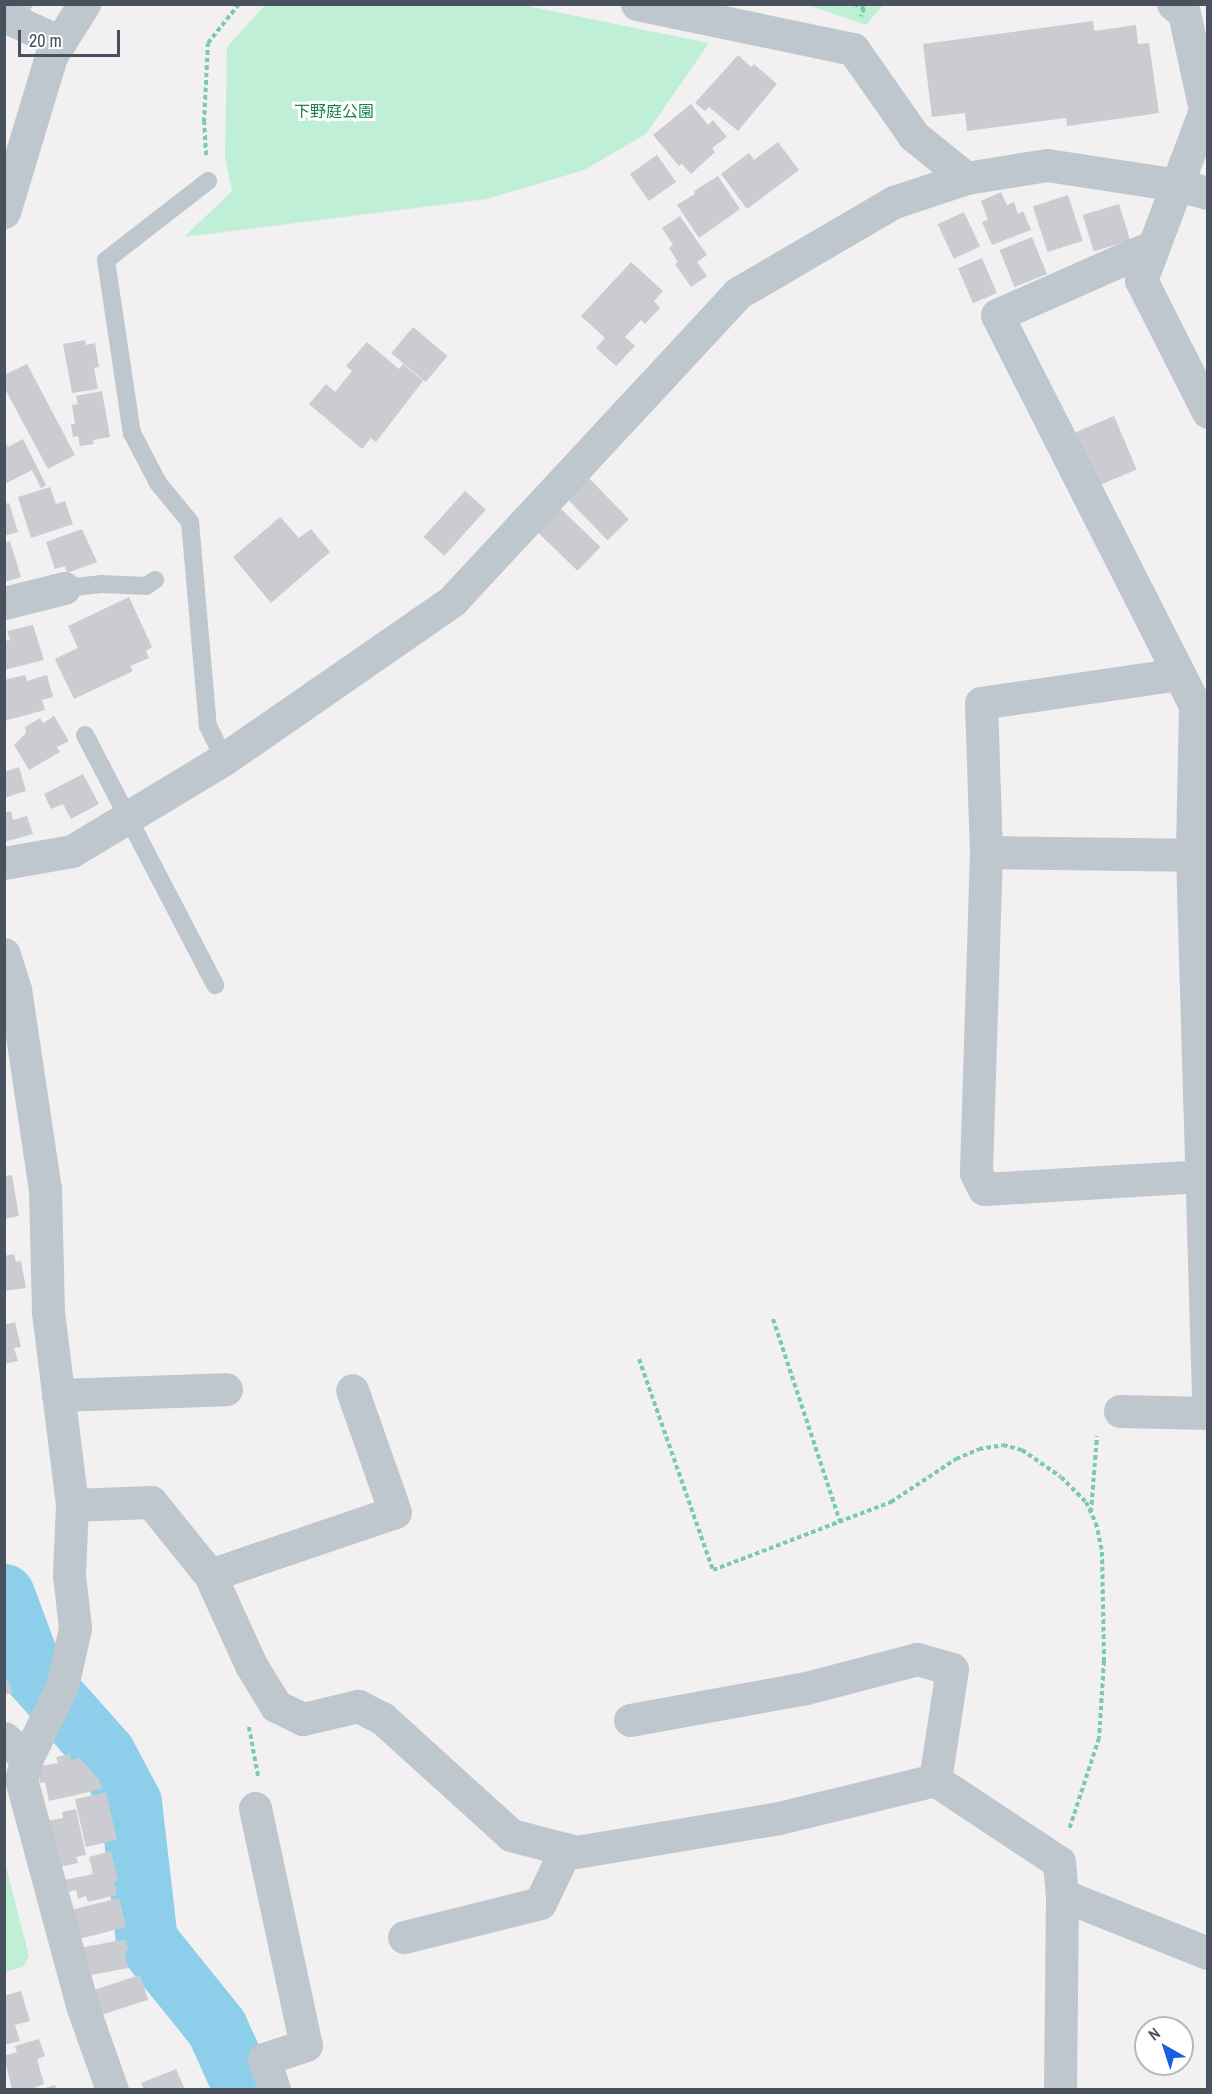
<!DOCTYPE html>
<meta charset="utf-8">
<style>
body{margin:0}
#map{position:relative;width:1212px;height:2094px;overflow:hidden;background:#f2f0f0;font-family:"Archivo Narrow","Noto Sans JP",sans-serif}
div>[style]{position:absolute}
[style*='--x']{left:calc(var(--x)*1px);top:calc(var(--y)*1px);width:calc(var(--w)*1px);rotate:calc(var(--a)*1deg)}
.green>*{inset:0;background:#c0efd7}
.river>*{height:62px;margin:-31px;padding:0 31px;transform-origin:31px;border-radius:31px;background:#8dceeb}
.building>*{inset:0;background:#caccd2;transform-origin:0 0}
.path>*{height:4px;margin-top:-2px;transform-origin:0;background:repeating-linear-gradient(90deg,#78ccac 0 4.5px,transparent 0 7.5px)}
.lane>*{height:18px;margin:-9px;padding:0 9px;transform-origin:9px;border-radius:9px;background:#bec6ce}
.street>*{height:33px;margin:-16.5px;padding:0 16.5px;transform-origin:16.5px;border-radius:16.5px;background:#bec6ce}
span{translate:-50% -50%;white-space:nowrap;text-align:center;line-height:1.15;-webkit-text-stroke:6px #fff;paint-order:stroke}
.park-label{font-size:16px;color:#197f56}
.frame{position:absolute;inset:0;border:6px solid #48515d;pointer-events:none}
.north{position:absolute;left:1134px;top:2016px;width:60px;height:60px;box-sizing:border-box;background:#fff;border:2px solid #b6b9be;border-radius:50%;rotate:321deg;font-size:16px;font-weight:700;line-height:24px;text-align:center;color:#48515d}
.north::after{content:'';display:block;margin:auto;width:21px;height:27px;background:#1c5de0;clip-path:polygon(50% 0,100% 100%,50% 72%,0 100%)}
.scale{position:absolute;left:18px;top:30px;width:102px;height:27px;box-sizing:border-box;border:3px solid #48515d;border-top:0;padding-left:8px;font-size:18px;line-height:21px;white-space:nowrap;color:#48515d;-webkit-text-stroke:4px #fff;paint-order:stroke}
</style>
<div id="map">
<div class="green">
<div style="clip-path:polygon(265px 5px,522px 5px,709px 43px,646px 134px,584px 170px,487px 199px,184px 237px,232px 191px,225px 157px,227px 47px)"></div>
<div style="clip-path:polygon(808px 5px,883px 5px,866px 25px)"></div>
<div style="clip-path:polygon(5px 1862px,29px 1956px,23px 1967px,5px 1972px)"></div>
</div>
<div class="river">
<div style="--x:4;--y:1595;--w:83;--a:69.6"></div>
<div style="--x:33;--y:1673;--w:108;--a:48.4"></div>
<div style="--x:105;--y:1754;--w:55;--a:62"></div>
<div style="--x:131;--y:1803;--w:139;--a:83.4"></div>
<div style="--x:147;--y:1941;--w:112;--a:51.2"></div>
<div style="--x:217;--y:2028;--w:68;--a:65.7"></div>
</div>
<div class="building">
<div style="clip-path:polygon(6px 4px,34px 4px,28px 15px)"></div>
<div style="clip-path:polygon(1093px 21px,1094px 31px,1136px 25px,1138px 44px,1149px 43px,1159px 113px,1067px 126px,1066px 118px,967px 131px,965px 113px,932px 117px,923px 44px)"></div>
<div style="clip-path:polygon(738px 55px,751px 67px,754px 64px,777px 84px,738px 131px,709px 107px,705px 111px,695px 103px)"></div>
<div style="clip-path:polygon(691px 104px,708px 125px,713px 120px,727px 137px,712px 148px,715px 152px,691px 174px,682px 164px,679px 166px,653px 135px)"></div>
<div style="clip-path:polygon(778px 142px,799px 170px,747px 209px,721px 174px,749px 153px,754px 160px)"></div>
<div style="left:657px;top:155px;width:33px;height:33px;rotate:55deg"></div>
<div style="clip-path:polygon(718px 176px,740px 209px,699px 238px,677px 205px,695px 194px,694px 191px)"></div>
<div style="clip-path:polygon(1001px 192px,1007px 205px,1014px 202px,1018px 214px,1023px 211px,1031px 230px,992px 245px,982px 222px,988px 220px,981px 201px)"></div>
<div style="left:1068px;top:195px;width:48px;height:37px;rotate:72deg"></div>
<div style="left:1119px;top:204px;width:38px;height:38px;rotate:73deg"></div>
<div style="left:964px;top:212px;width:38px;height:29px;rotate:65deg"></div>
<div style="clip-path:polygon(680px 216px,707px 255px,697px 262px,707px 276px,691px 287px,675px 264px,678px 262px,669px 248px,673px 245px,662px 228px)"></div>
<div style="left:1032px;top:237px;width:40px;height:35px;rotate:68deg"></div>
<div style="left:982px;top:258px;width:38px;height:26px;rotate:67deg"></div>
<div style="clip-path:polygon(631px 262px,663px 291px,654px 301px,660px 308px,645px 324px,641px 320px,625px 337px,635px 346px,616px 366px,596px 348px,605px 338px,581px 316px)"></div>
<div style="left:413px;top:327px;width:45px;height:34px;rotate:40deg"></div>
<div style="clip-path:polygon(85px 340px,86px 345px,95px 343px,99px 367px,94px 368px,98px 389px,72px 393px,63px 344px)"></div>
<div style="clip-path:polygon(367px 342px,399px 369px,403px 364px,423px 381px,376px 442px,371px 438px,362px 449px,309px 404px,326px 384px,335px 392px,352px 371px,346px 366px)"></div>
<div style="clip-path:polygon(27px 364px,75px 455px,48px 469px,4px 387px,4px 375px)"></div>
<div style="clip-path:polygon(102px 391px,110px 437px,93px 440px,94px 444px,80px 446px,78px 436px,73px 437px,71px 424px,75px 424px,72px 405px,78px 404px,76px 396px)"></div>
<div style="left:1114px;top:416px;width:58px;height:44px;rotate:67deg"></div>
<div style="clip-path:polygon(23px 439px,46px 485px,41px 488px,32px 470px,5px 484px,5px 441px,8px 447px)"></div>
<div style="left:588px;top:477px;width:59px;height:30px;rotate:46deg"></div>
<div style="clip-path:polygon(50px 487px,56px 504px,65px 501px,73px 524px,31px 538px,18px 497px)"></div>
<div style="left:465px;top:491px;width:28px;height:62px;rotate:42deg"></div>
<div style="clip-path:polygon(9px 503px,18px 532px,4px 536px,4px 504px)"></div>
<div style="left:558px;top:506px;width:59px;height:33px;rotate:44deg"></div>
<div style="clip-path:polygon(280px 517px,299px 538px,311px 529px,330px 552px,271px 603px,233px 557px)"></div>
<div style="clip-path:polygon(82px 529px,97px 562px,67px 573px,65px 566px,55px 569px,46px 542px)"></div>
<div style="clip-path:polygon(10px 541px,21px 577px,4px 582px,4px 543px)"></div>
<div style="clip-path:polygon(129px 597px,152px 647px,146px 651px,149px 658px,130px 666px,133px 671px,74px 699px,55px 659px,78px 648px,68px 626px)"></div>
<div style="clip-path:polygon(33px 625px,44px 660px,4px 670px,4px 641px,10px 640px,7px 631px)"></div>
<div style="clip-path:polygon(25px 675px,27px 681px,47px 675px,53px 697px,42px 700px,45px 710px,4px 721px,4px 680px)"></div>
<div style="clip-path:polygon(54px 716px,69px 741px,57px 747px,60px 752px,29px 770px,14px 745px,26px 733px,25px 727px,40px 718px,43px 723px)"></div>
<div style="clip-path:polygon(19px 767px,26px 791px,4px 798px,4px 772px)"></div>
<div style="clip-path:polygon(83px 774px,99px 804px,71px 819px,63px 804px,51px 809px,44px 794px)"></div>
<div style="clip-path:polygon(11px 811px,13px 820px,27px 816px,33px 834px,4px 842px,4px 813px)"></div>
<div style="clip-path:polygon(12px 1175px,19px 1216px,4px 1219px,4px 1176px)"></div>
<div style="clip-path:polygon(14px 1254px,16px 1262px,21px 1261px,26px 1288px,4px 1291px,4px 1256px)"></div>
<div style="clip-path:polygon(15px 1322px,21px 1347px,14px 1348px,18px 1361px,4px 1364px,4px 1325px)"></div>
<div style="clip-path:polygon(4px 1673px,13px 1692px,4px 1695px)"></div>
<div style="clip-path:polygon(70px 1754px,71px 1760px,80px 1758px,100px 1781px,102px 1789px,49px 1801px,45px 1782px,40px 1783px,37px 1767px,58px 1763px,56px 1757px)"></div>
<div style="left:106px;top:1792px;width:49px;height:32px;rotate:77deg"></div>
<div style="clip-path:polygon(76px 1809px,86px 1855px,76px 1857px,78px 1863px,55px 1868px,45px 1821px,63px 1818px,62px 1812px)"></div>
<div style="clip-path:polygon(111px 1851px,118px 1881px,114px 1882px,117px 1895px,88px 1902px,86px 1896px,78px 1899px,76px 1890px,62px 1893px,59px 1881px,93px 1874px,89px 1857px)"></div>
<div style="left:119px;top:1898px;width:30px;height:55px;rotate:76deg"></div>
<div style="clip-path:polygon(126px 1939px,128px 1950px,125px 1951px,128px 1968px,86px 1976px,80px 1948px)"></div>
<div style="left:140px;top:1975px;width:26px;height:55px;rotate:72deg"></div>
<div style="clip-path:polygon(21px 1991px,30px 2021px,15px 2025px,20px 2041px,4px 2045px,4px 1996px)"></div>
<div style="clip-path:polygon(39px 2039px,45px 2056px,37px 2059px,44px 2084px,28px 2090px,12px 2090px,4px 2056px,17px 2052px,15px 2046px)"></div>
<div style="clip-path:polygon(176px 2069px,185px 2090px,144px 2090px,141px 2083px)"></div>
<div style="clip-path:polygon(55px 2085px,57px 2090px,43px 2090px,43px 2089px)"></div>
</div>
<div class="path">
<div style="--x:854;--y:4;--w:11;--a:22"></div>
<div style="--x:864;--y:8;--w:9;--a:111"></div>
<div style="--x:206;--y:155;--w:33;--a:-93"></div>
<div style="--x:204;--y:122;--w:79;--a:-87.1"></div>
<div style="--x:208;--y:43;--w:50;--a:-51.5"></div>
<div style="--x:773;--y:1319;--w:214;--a:71.7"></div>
<div style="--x:639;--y:1359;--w:224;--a:70.7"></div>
<div style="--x:713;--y:1570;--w:191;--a:-20.9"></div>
<div style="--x:891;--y:1502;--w:78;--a:-33.5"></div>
<div style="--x:956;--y:1459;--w:25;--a:-23"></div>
<div style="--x:979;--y:1449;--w:24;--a:-9"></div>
<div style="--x:1003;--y:1445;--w:20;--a:15"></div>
<div style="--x:1022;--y:1450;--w:47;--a:34.7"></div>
<div style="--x:1061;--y:1477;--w:35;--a:45"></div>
<div style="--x:1086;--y:1502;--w:23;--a:65"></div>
<div style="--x:1096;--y:1523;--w:30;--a:78"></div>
<div style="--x:1102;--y:1552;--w:109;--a:88.9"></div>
<div style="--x:1104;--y:1661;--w:77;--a:93.7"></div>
<div style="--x:1099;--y:1738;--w:97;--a:108.1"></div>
<div style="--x:1091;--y:1512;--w:76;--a:-85.5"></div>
<div style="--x:249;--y:1727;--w:50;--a:79.6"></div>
</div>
<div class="lane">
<div style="--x:208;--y:181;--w:129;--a:142.2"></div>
<div style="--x:106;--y:260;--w:175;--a:81.5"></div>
<div style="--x:132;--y:433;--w:56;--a:62.5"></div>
<div style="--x:158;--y:483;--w:50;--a:50.6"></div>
<div style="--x:190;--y:522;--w:205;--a:85"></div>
<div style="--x:208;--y:726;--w:37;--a:64"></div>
<div style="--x:64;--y:588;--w:37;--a:-6"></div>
<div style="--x:101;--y:584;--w:45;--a:2.5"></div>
<div style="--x:146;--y:586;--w:11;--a:-34"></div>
<div style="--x:85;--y:735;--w:282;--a:62.5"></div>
</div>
<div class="street">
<div style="--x:637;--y:4;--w:221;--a:11.8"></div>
<div style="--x:853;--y:49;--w:106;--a:55"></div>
<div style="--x:914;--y:136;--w:67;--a:38.9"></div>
<div style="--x:1173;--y:4;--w:14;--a:39"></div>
<div style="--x:1184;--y:13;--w:99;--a:77.8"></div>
<div style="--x:1205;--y:110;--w:182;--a:110.6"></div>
<div style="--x:1141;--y:280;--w:148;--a:63.1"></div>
<div style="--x:4;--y:16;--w:62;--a:24.9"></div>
<div style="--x:4;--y:212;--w:163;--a:-73.2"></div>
<div style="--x:51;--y:56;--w:62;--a:-57.6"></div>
<div style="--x:1151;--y:247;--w:168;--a:156.2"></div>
<div style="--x:997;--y:315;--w:438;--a:63.1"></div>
<div style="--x:1195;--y:706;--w:149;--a:91.2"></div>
<div style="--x:1192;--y:855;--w:543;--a:88.31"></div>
<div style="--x:4;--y:603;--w:62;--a:-14"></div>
<div style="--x:1179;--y:674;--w:200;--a:171.7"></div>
<div style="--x:981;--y:703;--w:149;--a:88.1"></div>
<div style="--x:986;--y:852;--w:321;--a:91.8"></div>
<div style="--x:976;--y:1173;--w:18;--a:63"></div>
<div style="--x:984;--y:1189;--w:217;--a:-3.4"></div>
<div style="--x:986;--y:852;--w:222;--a:0.8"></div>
<div style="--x:4;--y:863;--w:69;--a:-10"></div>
<div style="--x:72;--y:851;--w:178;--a:-31.2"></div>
<div style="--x:224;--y:759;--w:277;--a:-34.7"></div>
<div style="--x:452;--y:601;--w:420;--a:-47.1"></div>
<div style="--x:738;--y:293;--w:181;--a:-30.3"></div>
<div style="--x:894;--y:202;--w:76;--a:-18.4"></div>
<div style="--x:966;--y:178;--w:82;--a:-9.1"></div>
<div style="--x:1047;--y:165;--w:133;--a:8.7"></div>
<div style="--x:1178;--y:185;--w:31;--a:15"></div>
<div style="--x:4;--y:954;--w:37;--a:73"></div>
<div style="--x:15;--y:989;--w:202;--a:81.5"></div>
<div style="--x:45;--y:1189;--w:123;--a:88.6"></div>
<div style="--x:48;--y:1312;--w:194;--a:82.9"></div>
<div style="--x:72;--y:1505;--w:70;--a:92.5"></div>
<div style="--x:69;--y:1575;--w:53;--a:83.5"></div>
<div style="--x:75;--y:1628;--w:59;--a:102.6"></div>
<div style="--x:62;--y:1686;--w:80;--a:115.9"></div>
<div style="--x:27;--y:1758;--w:22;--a:106"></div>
<div style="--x:21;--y:1779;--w:237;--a:74.9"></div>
<div style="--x:83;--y:2008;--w:87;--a:70.5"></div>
<div style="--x:58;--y:1395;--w:168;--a:-2"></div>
<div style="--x:1120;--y:1411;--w:88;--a:1.3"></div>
<div style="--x:72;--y:1505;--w:79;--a:-2.2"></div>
<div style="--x:151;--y:1502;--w:94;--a:51.1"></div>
<div style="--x:210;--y:1575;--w:99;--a:65.5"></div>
<div style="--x:251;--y:1665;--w:48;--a:58.6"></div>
<div style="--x:276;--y:1706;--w:30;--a:26"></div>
<div style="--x:303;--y:1719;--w:57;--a:-13.3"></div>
<div style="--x:358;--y:1706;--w:27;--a:27"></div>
<div style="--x:382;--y:1718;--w:174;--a:42.2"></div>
<div style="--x:511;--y:1835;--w:67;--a:14.7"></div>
<div style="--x:576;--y:1852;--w:206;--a:-9.5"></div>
<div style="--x:779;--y:1818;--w:161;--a:-13.7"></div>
<div style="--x:935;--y:1780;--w:149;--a:33.5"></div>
<div style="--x:1059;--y:1862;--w:33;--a:85"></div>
<div style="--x:210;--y:1575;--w:195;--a:-18.8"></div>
<div style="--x:395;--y:1512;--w:129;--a:-109.4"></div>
<div style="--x:630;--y:1720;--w:179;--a:-10.3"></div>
<div style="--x:806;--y:1688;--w:115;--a:-14.6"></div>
<div style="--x:917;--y:1659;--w:36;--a:16"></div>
<div style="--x:952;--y:1669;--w:112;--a:98.7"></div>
<div style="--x:4;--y:1738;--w:30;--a:41"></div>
<div style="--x:255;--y:1808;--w:242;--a:77.9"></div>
<div style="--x:306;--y:2045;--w:44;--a:161.6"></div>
<div style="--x:264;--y:2059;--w:33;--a:72"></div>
<div style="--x:404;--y:1937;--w:140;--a:-14"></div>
<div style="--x:540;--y:1903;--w:60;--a:-64.3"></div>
<div style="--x:1060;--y:2090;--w:195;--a:-89.4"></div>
<div style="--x:1062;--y:1895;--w:157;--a:21.7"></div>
</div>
<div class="park-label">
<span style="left:334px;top:111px">下野庭公園</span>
</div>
<div class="frame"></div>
<div class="north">N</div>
<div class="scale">20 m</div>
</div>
